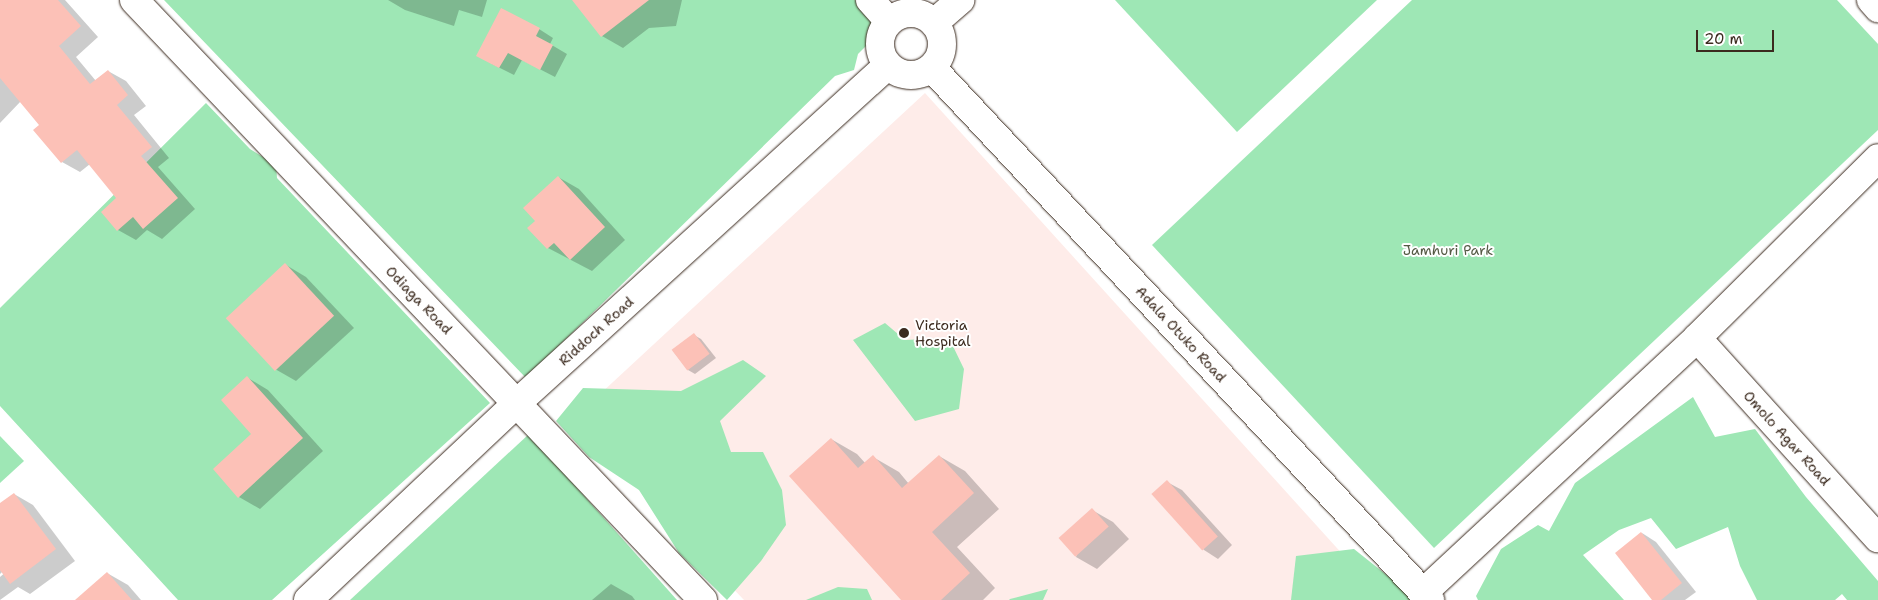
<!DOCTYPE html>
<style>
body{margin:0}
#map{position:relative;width:1878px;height:600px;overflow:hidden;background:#fff;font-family:"Shantell Sans",sans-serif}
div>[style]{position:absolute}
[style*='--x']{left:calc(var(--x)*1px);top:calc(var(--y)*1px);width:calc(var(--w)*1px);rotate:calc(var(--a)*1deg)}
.built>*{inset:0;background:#feece9}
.green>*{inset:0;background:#9ee7b5}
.shadow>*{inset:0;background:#0003}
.building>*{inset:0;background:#fcc1b7;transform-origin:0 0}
.roads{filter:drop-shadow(0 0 1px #3b2a1e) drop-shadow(0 0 1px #3b2a1e)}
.street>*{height:28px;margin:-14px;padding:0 14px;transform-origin:14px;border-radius:14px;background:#fff}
.street>.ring{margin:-14px;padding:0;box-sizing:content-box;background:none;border:28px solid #fff;border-radius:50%}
.secondary>*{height:28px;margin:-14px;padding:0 14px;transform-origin:14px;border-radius:14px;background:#fff}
.dots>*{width:14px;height:14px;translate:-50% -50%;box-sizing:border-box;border:2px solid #fff;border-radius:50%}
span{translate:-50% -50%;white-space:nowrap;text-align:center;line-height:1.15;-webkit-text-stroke:4px #fff;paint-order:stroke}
.park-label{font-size:14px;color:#545944}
.street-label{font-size:14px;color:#3b2a1e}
.poi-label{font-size:14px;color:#3b2a1e}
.left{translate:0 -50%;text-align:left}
.scale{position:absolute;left:1696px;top:30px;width:78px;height:22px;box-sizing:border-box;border:2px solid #3b2a1e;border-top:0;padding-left:6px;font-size:15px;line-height:18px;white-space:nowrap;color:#3b2a1e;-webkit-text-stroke:4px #fff;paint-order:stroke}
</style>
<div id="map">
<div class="built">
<div style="clip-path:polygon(925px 93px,1384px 600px,744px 600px,572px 420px)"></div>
</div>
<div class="green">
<div style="clip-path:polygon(164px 0,855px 0,882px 30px,858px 54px,854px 70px,835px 76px,526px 378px)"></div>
<div style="clip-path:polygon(1115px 0,1377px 0,1237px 132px)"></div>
<div style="clip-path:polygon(1412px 0,1837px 0,1878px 44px,1878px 130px,1434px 548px,1152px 245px)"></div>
<div style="clip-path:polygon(206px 103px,250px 149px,276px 165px,277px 178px,490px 403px,272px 600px,178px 600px,0 406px,0 308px)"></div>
<div style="clip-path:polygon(885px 323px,905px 340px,949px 338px,964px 369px,959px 409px,915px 421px,853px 340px)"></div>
<div style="clip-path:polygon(743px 360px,766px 376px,720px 421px,731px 452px,763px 452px,782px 490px,786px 525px,761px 561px,727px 600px,679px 553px,639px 490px,589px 457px,556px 421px,583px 388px,681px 391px)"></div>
<div style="clip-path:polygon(1693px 397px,1715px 437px,1755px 429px,1806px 497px,1878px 581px,1878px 600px,1847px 600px,1842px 594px,1835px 600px,1757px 600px,1740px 566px,1728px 527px,1676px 549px,1651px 518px,1619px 530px,1583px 555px,1624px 600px,1478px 600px,1476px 596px,1501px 549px,1538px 525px,1549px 531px,1575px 483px)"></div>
<div style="clip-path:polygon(529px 434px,677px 600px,350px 600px)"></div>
<div style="clip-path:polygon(0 436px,24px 461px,0 483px)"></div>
<div style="clip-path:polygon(1354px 549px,1418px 600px,1291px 600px,1296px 556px)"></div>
<div style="clip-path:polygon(838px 587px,867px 589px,872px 600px,806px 600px)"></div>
<div style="clip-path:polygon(1048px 589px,1043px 600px,1009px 600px,1010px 599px)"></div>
</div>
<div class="shadow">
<div style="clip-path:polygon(0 0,65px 0,98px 37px,76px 57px,96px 81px,108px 71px,126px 81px,146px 106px,134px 115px,169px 158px,158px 167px,195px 209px,162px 239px,147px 230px,136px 240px,118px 230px,118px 198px,90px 164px,80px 172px,62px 162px,35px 130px,41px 125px,21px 101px,0 123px)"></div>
<div style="clip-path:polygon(388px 0,487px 0,482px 17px,459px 10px,454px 26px,405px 10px)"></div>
<div style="clip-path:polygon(587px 0,682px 0,676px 26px,649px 28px,623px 48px,602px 36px)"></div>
<div style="clip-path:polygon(539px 29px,553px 38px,550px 44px,567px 54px,555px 77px,522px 60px,514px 75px,492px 64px)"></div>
<div style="clip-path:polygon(558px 177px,579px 189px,625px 240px,592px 271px,548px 248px,537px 221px)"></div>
<div style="clip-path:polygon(286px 265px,306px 277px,354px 328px,296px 381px,275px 369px)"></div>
<div style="clip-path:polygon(694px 335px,701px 339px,716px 358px,695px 374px,688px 370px,673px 351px)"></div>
<div style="clip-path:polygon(248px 378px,268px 390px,323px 451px,260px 509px,239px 497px,253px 434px)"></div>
<div style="clip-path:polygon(831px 439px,857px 454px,866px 464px,873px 457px,899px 472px,909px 484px,939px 456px,965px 471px,999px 509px,957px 547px,995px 588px,983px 600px,903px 600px)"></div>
<div style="clip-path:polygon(1167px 482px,1182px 490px,1232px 545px,1218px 559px,1204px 550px,1154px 495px)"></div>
<div style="clip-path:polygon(14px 494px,33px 505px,75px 561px,30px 594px,18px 587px,0 600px,0 577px,8px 570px,6px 568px,0 574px,0 506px)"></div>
<div style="clip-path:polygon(1092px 510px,1113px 522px,1129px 539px,1097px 569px,1076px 557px)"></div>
<div style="clip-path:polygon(1642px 533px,1656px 542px,1696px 592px,1685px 600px,1654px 600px)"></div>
<div style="clip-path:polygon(107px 573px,128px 585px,141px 600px,77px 600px)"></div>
<div style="clip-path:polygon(611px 584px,632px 596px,635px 600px,592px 600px)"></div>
</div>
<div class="building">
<div style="clip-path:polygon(0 0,58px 0,81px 26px,59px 46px,90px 84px,108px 70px,128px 95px,117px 105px,152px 147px,141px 156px,178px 198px,143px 229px,133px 217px,117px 231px,101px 212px,116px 198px,77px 150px,61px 163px,33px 130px,39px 125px,0 78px)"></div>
<div style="clip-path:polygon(572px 0,649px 0,601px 37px)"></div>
<div style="clip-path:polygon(501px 8px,540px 28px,536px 36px,553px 45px,540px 70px,508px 53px,499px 68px,476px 56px)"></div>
<div style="clip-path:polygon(558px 176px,605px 227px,570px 260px,554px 243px,547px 249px,527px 228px,535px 221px,523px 208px)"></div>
<div style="left:285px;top:263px;width:72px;height:81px;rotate:47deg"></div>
<div style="left:694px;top:333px;width:26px;height:28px;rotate:53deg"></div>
<div style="clip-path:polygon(247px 376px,303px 438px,238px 498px,213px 469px,251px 434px,221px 400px)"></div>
<div style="clip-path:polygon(831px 438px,858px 468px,873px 455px,902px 488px,939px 455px,974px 493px,932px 532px,970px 573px,941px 600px,901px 600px,789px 476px)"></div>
<div style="left:1167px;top:480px;width:76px;height:21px;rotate:48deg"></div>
<div style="clip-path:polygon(14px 493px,56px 549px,10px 584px,0 570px,0 503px)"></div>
<div style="left:1092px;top:508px;width:25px;height:45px;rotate:48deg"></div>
<div style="clip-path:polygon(1641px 532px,1682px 583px,1661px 600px,1652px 600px,1615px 553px)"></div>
<div style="clip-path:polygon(107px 572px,132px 600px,75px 600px)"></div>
</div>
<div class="roads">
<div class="street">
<div style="--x:1871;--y:0;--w:11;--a:49"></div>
<div class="ring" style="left:880px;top:13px;width:34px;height:34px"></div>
<div style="--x:934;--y:23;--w:35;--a:-41"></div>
<div style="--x:1424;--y:592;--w:373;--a:-42.9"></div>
<div style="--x:1697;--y:338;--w:255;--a:-44.8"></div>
</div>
<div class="secondary">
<div style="--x:134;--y:0;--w:827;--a:46.52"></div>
<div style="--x:870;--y:0;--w:28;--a:48"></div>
<div style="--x:932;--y:68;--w:729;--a:46.89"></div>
<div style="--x:1697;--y:338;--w:270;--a:47.9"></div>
<div style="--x:308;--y:600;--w:287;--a:-43.3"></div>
<div style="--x:517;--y:403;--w:500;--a:-42.33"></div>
</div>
</div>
<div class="dots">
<div style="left:904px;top:333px;background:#3b2a1e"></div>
</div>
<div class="park-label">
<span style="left:1448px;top:250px">Jamhuri Park</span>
</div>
<div class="street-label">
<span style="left:419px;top:300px;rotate:46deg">Odiaga Road</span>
<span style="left:596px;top:331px;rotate:-42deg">Riddoch Road</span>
<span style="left:1181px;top:334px;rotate:47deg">Adala Otuko Road</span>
<span style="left:1787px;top:438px;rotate:48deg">Omolo Agar Road</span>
</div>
<div class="poi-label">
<span class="left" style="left:915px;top:333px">Victoria<br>Hospital</span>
</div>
<div class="scale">20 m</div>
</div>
